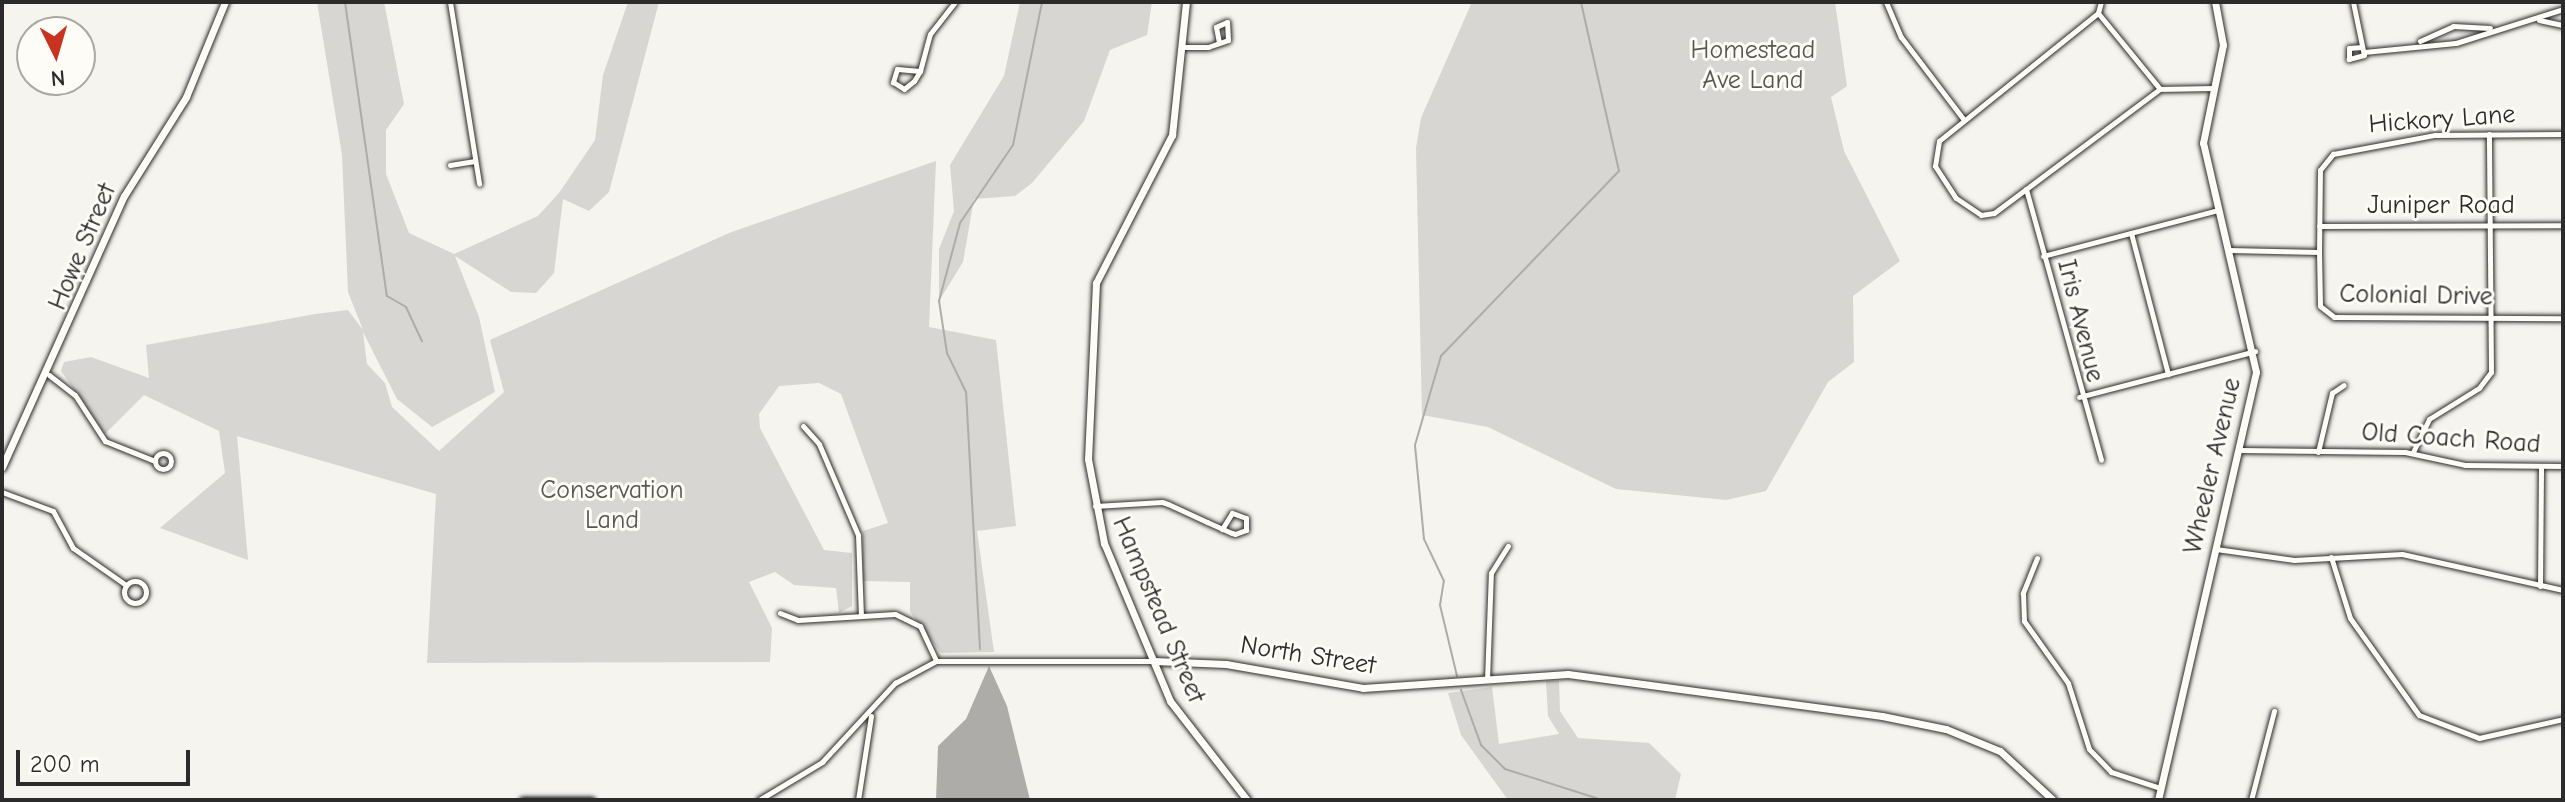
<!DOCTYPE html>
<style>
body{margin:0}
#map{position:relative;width:2565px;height:802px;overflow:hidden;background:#f5f4ef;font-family:"Comic Neue",sans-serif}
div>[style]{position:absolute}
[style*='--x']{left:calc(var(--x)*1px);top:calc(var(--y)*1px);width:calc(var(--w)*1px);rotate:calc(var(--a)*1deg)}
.green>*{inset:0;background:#d7d6d2}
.water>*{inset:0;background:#adaca9}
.stream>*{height:2px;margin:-1px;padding:0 1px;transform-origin:1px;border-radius:1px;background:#adaca9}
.roads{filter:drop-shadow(0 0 2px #2b2b2b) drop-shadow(0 0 2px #2b2b2b)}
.street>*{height:5px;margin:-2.5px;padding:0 2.5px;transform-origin:2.5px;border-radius:2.5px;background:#fdfcf7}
.street>.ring{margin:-2.5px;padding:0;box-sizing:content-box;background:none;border:5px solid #fdfcf7;border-radius:50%}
.secondary>*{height:7px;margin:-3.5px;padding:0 3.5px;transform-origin:3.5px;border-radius:3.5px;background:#fdfcf7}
span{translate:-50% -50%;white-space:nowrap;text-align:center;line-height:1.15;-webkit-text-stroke:6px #fdfcf7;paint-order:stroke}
.park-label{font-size:26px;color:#565655}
.street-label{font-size:26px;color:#2b2b2b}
.frame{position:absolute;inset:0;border:4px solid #2b2b2b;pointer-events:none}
.north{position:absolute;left:16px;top:16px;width:80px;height:80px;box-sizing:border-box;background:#fdfcf7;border:2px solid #a9a8a5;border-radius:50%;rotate:175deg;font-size:22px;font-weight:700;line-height:32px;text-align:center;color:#2b2b2b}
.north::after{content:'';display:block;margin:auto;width:28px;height:36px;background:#c8321e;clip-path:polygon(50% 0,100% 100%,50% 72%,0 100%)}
.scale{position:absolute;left:16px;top:750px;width:174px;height:36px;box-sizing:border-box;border:4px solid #2b2b2b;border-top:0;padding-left:10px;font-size:24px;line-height:28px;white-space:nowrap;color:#2b2b2b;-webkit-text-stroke:6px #fdfcf7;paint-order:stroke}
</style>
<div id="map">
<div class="green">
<div style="clip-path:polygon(317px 2px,384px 2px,404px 104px,386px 130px,386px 174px,409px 233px,454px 254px,538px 216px,559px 193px,595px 140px,603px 75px,628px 2px,659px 2px,609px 192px,589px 211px,563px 199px,554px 273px,536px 293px,511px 292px,455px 256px,479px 317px,495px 392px,432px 427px,397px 399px,363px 332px,367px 364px,385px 383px,392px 407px,439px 451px,504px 392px,490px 340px,729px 233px,936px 161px,929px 327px,996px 340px,1016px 526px,977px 531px,994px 652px,941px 653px,910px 612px,910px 582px,863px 581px,863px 531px,888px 523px,841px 394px,819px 383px,779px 386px,759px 414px,760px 428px,824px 550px,852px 553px,852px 606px,839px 613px,836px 588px,794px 585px,775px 572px,749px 582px,772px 628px,770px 662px,427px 663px,436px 494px,237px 436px,248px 560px,160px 528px,225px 473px,219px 431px,144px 395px,105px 434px,61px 371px,64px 362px,91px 357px,149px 378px,146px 345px,315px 314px,348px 310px,363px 330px,348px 292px,342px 155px)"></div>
<div style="clip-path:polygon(1020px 2px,1152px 2px,1147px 35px,1110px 50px,1084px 121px,1032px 183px,1015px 196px,974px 199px,963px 262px,939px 301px,939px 249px,954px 211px,950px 165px,1004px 76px)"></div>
<div style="clip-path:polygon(1472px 2px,1835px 2px,1847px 86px,1831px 97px,1844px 151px,1900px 261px,1853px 296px,1854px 362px,1828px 382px,1766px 491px,1726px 500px,1616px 489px,1488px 427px,1422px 415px,1416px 148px,1421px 118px)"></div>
<div style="clip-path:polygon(1546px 681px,1559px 681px,1560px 711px,1578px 738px,1649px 743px,1681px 774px,1675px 800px,1508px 800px,1461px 735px,1448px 693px,1492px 687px,1499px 744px,1559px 734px,1548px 716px)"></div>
</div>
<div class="water">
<div style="clip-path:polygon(989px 666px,1007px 706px,1030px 800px,936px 800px,938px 746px,966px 719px)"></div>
</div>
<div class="stream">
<div style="--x:345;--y:2;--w:297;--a:81.9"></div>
<div style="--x:387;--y:296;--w:22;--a:30"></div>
<div style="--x:406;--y:307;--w:38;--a:65"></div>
<div style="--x:980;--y:649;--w:257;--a:-93.1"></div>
<div style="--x:966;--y:392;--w:43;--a:-116"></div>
<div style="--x:947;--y:353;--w:53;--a:-98.7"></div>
<div style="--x:939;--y:301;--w:81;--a:-74.9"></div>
<div style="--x:960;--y:223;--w:94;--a:-55.8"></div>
<div style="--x:1013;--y:145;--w:146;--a:-78.5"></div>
<div style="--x:1457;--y:676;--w:73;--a:-103.5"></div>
<div style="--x:1440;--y:605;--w:24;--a:-81"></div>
<div style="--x:1444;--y:581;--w:47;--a:-115.5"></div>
<div style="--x:1424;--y:539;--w:94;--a:-95.5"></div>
<div style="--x:1415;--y:445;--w:93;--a:-73.7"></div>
<div style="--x:1441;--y:356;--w:257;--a:-46.1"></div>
<div style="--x:1619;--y:171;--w:173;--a:-102.7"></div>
<div style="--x:1461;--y:690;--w:59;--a:70"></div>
<div style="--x:1481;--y:745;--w:34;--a:45"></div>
<div style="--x:1505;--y:769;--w:102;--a:17.7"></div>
<div style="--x:1602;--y:800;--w:29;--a:0"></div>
</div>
<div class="roads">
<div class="street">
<div style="--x:450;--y:2;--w:184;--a:80.9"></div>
<div style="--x:1886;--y:2;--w:38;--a:67"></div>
<div style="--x:1901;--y:37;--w:104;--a:52.8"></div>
<div style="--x:2353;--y:2;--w:54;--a:78.3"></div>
<div style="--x:2364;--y:55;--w:16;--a:165"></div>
<div style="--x:2349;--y:59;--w:11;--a:-90"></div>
<div style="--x:2349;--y:48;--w:13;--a:-4"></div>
<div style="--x:2098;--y:13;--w:204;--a:141.2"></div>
<div style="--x:1939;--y:141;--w:25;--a:99"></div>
<div style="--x:1935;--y:166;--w:38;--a:57"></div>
<div style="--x:1956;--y:198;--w:30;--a:34"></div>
<div style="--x:1981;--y:215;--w:13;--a:-9"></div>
<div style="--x:1994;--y:213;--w:207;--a:-36.8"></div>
<div style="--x:2098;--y:13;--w:98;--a:50.8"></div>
<div style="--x:2160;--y:89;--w:50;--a:-1.1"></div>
<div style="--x:2098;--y:13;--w:11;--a:-75"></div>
<div style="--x:2539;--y:20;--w:25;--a:12"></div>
<div style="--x:2420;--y:41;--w:36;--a:-24"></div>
<div style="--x:2453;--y:26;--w:37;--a:3"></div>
<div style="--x:1184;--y:47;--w:24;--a:0"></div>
<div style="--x:1208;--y:47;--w:21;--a:-19"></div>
<div style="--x:1228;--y:40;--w:18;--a:-93"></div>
<div style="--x:1227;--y:22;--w:12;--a:156"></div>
<div style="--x:1216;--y:27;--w:15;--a:79"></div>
<div style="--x:2364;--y:52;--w:92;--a:-5.6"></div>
<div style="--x:2456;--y:43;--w:112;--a:-17.6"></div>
<div style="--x:920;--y:71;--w:23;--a:-175"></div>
<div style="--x:897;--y:69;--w:14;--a:107"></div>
<div style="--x:893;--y:82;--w:13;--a:32"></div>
<div style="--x:904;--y:89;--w:13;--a:-39"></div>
<div style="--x:914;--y:81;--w:12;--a:-59"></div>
<div style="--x:920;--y:71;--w:38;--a:-75"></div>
<div style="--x:930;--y:34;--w:41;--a:-52"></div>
<div style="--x:450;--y:165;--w:25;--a:-9"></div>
<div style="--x:2026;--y:189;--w:281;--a:74.5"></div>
<div style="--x:2319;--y:226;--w:244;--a:-0.2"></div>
<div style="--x:2131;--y:233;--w:146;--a:75.3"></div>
<div style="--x:2229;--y:250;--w:90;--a:1.3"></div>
<div style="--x:2319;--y:252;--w:54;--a:88.9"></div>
<div style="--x:2320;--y:306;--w:18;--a:38"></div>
<div style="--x:2334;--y:317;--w:229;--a:0.3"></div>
<div style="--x:2319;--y:252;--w:82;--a:-89.3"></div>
<div style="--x:2320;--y:170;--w:21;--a:-51"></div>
<div style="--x:2333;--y:154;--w:104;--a:-10.6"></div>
<div style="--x:2435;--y:135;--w:128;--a:-0.4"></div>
<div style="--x:2043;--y:256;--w:181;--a:-14.7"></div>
<div style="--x:49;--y:375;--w:33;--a:38"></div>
<div style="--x:75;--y:395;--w:55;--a:56.9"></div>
<div style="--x:105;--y:441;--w:54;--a:21.8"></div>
<div style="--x:2079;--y:397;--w:182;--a:-14.6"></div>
<div style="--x:803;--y:426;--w:24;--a:48"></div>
<div style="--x:819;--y:444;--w:99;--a:66.8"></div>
<div style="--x:858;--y:535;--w:81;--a:87.9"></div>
<div style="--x:2240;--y:450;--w:165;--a:0.7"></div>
<div style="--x:2405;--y:452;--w:61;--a:12.2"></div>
<div style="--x:2465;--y:465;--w:98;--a:0.6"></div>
<div style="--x:2318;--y:452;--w:61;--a:-76.7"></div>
<div style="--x:2332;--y:393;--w:14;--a:-34"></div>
<div style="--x:2413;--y:452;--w:37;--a:-64"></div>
<div style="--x:2429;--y:419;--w:59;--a:-31.8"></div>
<div style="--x:2479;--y:388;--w:20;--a:-53"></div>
<div style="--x:2491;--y:372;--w:238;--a:-90.5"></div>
<div class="ring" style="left:155px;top:453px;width:11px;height:11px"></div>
<div style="--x:2;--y:492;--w:54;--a:20.4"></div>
<div style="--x:53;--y:511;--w:42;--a:61.6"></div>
<div style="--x:73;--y:548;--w:65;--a:34.9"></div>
<div style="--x:1095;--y:506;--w:67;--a:-3.4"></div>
<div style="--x:1162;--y:502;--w:6;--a:18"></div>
<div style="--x:1168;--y:504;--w:43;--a:24.8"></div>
<div style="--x:1207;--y:522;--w:27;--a:24"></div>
<div style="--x:1232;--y:533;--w:3;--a:18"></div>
<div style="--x:1235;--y:534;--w:12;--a:-20"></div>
<div style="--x:1246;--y:530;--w:12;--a:-90"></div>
<div style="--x:1246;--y:518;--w:15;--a:-160"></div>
<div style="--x:1232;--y:513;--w:19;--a:122"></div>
<div style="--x:2216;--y:549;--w:79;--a:8"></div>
<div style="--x:2294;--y:560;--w:108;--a:-3.2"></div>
<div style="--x:2402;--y:554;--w:165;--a:12.6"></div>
<div style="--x:2331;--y:557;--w:64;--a:72.7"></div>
<div style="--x:2350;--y:618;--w:119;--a:54.6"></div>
<div style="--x:2419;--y:715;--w:64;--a:21"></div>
<div style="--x:2479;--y:738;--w:86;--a:-12.7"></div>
<div style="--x:2037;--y:558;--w:38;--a:112"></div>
<div style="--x:2023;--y:593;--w:28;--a:88"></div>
<div style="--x:2024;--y:621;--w:76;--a:54.6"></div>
<div style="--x:2068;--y:683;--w:69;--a:72.3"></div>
<div style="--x:2089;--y:749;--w:32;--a:46"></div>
<div style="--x:2111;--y:772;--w:52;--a:18.1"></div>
<div class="ring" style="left:124px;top:581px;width:17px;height:17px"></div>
<div style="--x:2540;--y:586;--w:120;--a:-89.5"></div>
<div style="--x:780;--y:613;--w:19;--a:21"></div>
<div style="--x:798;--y:620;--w:97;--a:-3.5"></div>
<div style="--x:895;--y:614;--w:28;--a:26"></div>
<div style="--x:920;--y:626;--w:38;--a:65"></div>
<div style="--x:1487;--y:680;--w:107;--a:-87.9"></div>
<div style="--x:1491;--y:573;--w:32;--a:-58"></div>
<div style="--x:522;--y:800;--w:70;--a:0"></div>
<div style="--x:759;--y:800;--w:74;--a:-31.1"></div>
<div style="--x:822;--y:762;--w:108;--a:-47.3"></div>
<div style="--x:895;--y:683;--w:47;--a:-28.2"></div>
<div style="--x:936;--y:661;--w:217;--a:0"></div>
<div style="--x:858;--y:800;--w:85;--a:-81.2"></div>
<div style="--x:2251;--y:800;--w:92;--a:-75.5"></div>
</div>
<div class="secondary">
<div style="--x:1186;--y:2;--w:134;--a:96"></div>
<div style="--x:1172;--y:135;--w:166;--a:117.2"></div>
<div style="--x:1096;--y:283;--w:176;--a:92.6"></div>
<div style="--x:1088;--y:459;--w:86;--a:79.2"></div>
<div style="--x:1104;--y:543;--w:171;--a:67.3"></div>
<div style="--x:1170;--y:701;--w:125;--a:52.1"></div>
<div style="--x:2;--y:467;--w:297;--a:-65.8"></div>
<div style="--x:124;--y:196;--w:117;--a:-57.9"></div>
<div style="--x:186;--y:97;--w:103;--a:-67.7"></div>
<div style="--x:1154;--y:661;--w:72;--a:2.4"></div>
<div style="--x:1226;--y:664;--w:139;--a:9.9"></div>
<div style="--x:1363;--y:688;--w:205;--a:-3.9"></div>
<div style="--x:1568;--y:674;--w:317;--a:7.6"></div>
<div style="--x:1882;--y:716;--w:65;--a:11.5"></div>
<div style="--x:1946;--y:729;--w:58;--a:22.2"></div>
<div style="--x:2000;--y:751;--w:72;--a:42.8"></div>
<div style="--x:2158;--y:800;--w:439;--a:-77.1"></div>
<div style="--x:2256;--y:372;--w:235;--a:-103"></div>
<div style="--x:2203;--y:143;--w:100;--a:-78.5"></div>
<div style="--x:2223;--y:45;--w:44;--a:-100.5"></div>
</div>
</div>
<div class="park-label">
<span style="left:1753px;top:66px">Homestead<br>Ave Land</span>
<span style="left:612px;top:506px">Conservation<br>Land</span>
</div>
<div class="street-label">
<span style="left:2442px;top:120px;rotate:-4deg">Hickory Lane</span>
<span style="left:2441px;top:206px">Juniper Road</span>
<span style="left:83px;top:247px;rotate:-67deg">Howe Street</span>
<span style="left:2416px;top:296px;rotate:1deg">Colonial Drive</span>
<span style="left:2080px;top:321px;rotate:76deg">Iris Avenue</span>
<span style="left:2451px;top:439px;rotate:4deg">Old Coach Road</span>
<span style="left:2213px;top:466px;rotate:-77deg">Wheeler Avenue</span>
<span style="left:1158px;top:610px;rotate:67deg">Hampstead Street</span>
<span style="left:1308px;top:656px;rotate:9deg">North Street</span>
</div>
<div class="frame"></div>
<div class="north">N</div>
<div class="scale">200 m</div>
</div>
